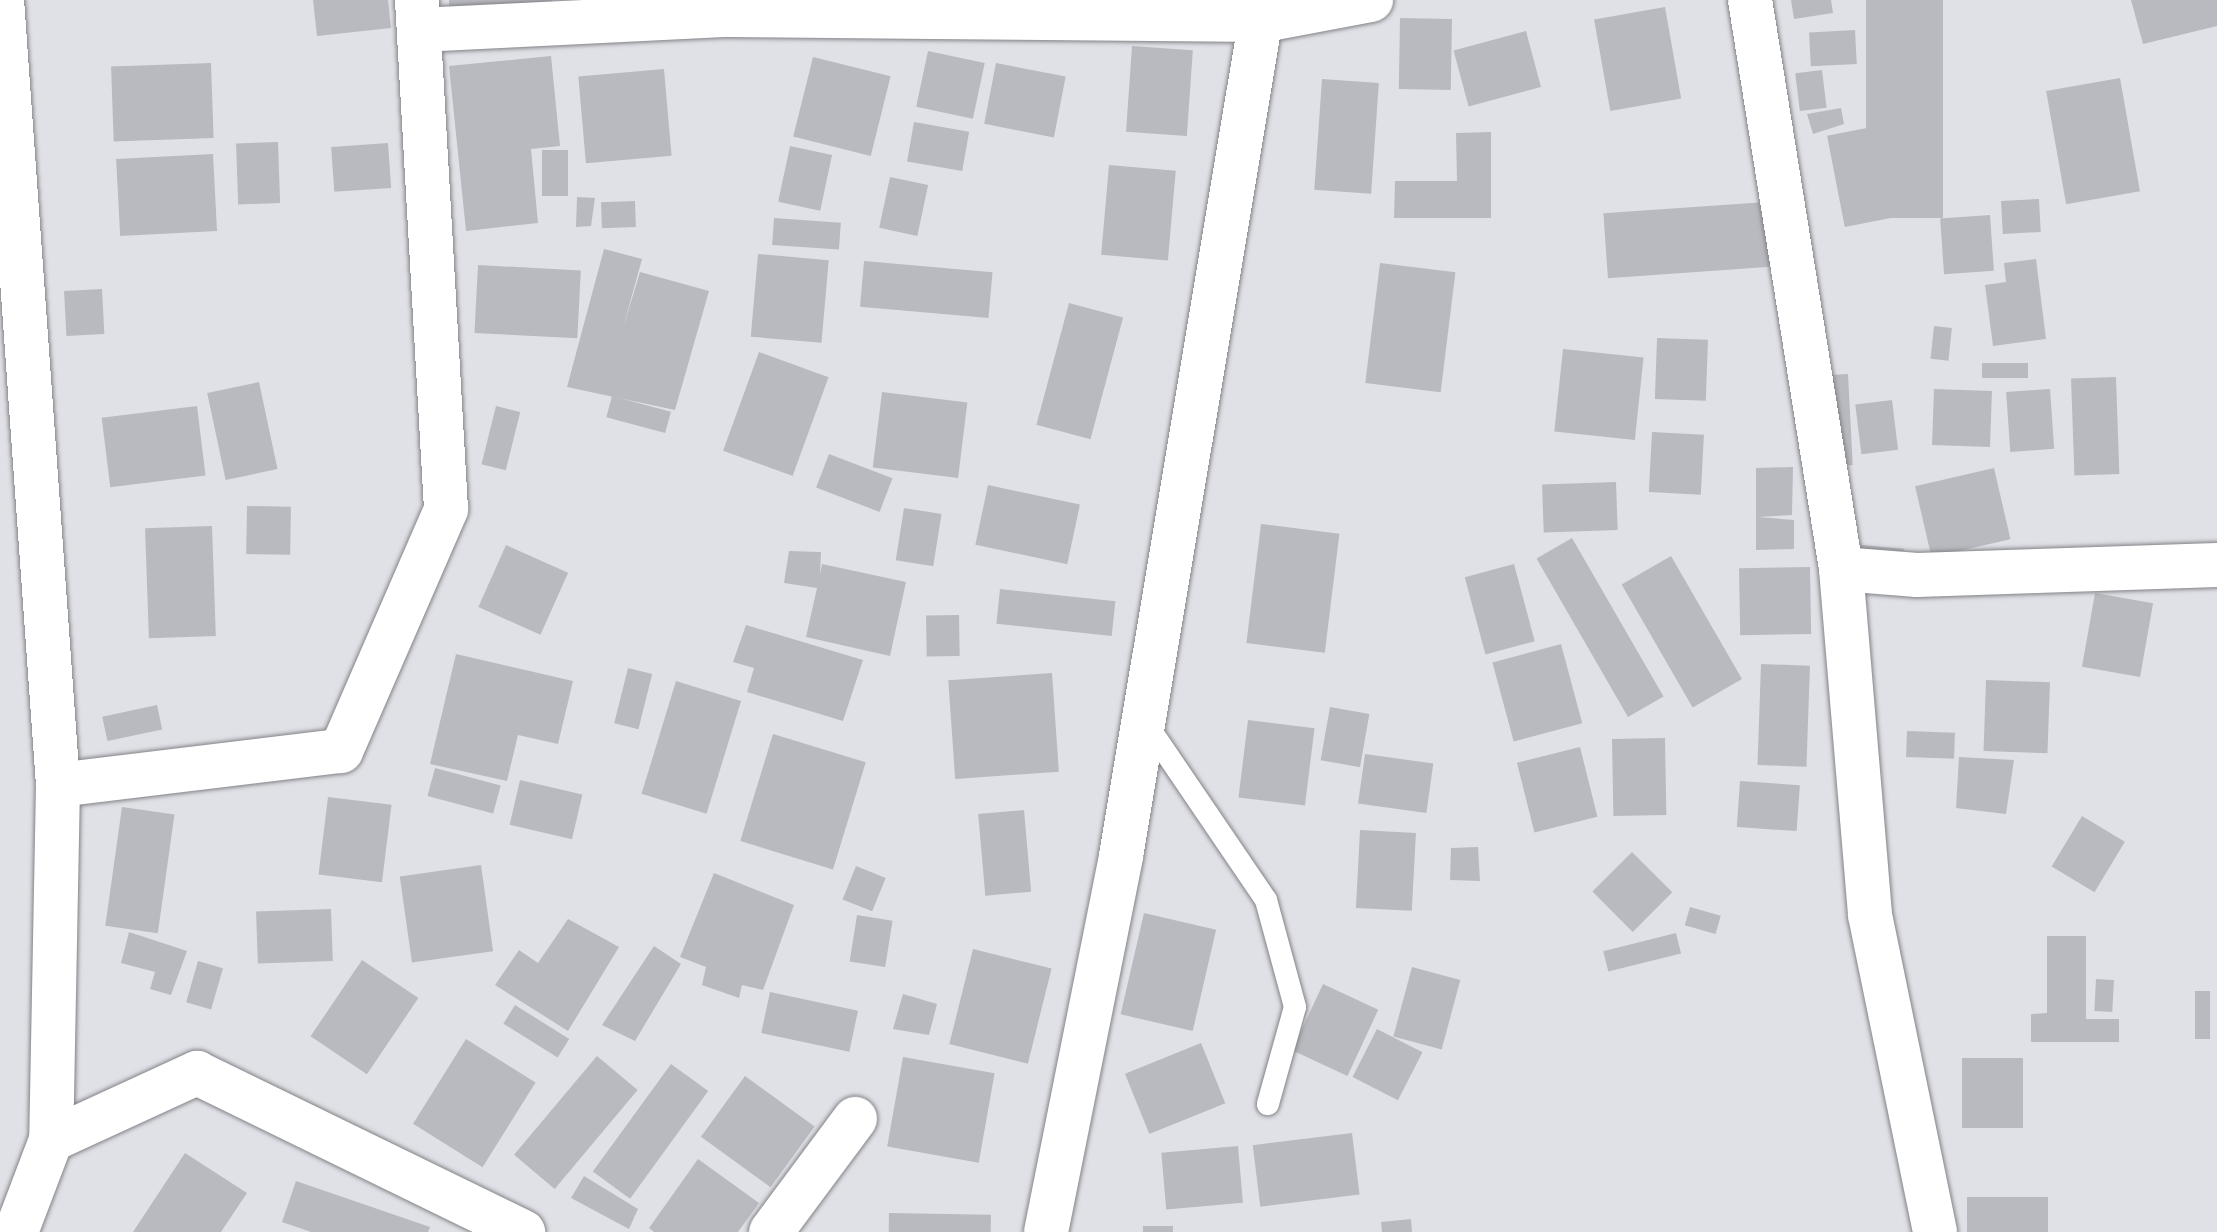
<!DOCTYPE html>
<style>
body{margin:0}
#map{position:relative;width:2217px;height:1232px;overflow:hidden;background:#e0e1e6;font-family:"Fira Sans",sans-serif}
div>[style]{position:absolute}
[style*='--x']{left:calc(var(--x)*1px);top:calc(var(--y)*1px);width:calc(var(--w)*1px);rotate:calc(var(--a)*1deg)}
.building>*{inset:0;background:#b9babf;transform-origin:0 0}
.roads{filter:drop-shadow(0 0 2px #828388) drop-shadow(0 0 2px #828388)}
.service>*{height:22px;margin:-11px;padding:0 11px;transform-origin:11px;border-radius:11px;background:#fff}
.minor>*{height:44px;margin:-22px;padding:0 22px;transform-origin:22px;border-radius:22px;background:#fff}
.tertiary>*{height:44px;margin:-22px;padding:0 22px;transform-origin:22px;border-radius:22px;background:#fff}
.secondary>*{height:44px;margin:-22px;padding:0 22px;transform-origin:22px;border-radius:22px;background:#fff}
span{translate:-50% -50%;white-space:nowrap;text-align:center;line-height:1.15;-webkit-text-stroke:6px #e0e1e6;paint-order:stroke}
</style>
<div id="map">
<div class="building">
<div style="clip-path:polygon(313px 0,388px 0,391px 28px,317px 36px)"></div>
<div style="clip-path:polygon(449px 0,552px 0,552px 5px,450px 15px)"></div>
<div style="clip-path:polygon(1791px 0,1831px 0,1833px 13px,1794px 19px)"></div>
<div style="left:1866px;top:0;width:77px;height:218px"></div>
<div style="clip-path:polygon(2131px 0,2217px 0,2217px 26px,2143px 44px)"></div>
<div style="left:1665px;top:7px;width:93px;height:72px;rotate:80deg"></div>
<div style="left:1452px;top:19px;width:71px;height:52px;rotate:91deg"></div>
<div style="left:1855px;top:30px;width:34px;height:46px;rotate:87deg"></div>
<div style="left:1526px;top:31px;width:58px;height:75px;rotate:75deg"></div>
<div style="left:1132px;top:46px;width:61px;height:86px;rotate:4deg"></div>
<div style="left:928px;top:51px;width:58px;height:57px;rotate:12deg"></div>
<div style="clip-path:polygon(551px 56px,560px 146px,531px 149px,538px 223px,466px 231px,449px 66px)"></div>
<div style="left:813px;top:57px;width:80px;height:82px;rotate:14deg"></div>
<div style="left:211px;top:63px;width:75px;height:100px;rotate:88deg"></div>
<div style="left:996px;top:63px;width:71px;height:62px;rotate:11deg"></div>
<div style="left:664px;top:69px;width:87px;height:86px;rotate:85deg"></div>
<div style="left:1822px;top:70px;width:38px;height:27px;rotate:83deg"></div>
<div style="left:2120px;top:78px;width:115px;height:75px;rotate:80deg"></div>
<div style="left:1322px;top:79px;width:57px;height:111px;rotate:4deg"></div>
<div style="clip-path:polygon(1841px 108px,1844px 124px,1813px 134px,1807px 114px)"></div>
<div style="left:914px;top:122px;width:56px;height:40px;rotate:10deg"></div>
<div style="left:1882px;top:125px;width:93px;height:56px;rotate:79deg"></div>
<div style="clip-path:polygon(1491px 132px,1491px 218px,1394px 218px,1395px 181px,1457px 181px,1456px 133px)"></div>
<div style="left:278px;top:142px;width:61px;height:42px;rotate:88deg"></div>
<div style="left:388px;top:143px;width:45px;height:57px;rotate:86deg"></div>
<div style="left:790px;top:146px;width:43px;height:57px;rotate:12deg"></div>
<div style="left:542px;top:150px;width:26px;height:46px"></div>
<div style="left:213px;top:154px;width:77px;height:97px;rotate:87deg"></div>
<div style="left:1109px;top:165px;width:67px;height:90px;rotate:5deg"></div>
<div style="left:890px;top:177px;width:39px;height:52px;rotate:12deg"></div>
<div style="clip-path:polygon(577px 197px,595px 198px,591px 226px,576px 227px)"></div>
<div style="left:2039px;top:199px;width:33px;height:38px;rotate:87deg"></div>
<div style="left:635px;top:201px;width:26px;height:34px;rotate:88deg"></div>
<div style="left:1766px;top:202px;width:65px;height:163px;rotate:86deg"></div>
<div style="left:1990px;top:215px;width:56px;height:50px;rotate:86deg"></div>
<div style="left:774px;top:218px;width:67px;height:27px;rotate:4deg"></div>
<div style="clip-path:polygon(604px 249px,642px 259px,623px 328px,640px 272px,709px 291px,675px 410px,567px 387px)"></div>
<div style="left:758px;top:254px;width:71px;height:83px;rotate:5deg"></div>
<div style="clip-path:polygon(2036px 259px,2046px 339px,1993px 346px,1985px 285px,2006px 282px,2004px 263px)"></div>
<div style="left:864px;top:261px;width:129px;height:46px;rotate:5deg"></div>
<div style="left:1380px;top:263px;width:76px;height:121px;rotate:7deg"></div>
<div style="left:478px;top:265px;width:103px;height:68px;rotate:3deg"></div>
<div style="left:102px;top:289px;width:45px;height:38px;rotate:87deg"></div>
<div style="left:1069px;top:303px;width:56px;height:126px;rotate:15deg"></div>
<div style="left:1934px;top:326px;width:18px;height:33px;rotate:6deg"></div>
<div style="left:1657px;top:338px;width:51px;height:61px;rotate:2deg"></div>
<div style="left:1563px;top:349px;width:81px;height:83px;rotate:6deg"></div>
<div style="left:759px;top:352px;width:74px;height:105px;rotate:20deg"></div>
<div style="left:2028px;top:363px;width:15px;height:46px;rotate:90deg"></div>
<div style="left:1848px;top:374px;width:91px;height:19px;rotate:87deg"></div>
<div style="left:2116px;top:377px;width:97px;height:45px;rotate:88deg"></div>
<div style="left:259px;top:382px;width:89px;height:53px;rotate:78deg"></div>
<div style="left:1934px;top:389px;width:58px;height:56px;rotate:2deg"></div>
<div style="left:2050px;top:389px;width:60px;height:44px;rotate:86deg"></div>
<div style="left:882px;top:392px;width:86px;height:76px;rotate:7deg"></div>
<div style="left:612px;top:396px;width:61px;height:22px;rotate:15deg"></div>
<div style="left:1892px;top:400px;width:50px;height:37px;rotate:83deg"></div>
<div style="left:197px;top:406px;width:70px;height:96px;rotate:83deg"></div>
<div style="left:496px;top:406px;width:25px;height:60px;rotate:14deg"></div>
<div style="left:1652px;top:432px;width:52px;height:60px;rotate:3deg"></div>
<div style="left:829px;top:454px;width:68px;height:36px;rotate:21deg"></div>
<div style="clip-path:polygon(1793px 467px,1792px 515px,1758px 517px,1794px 520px,1794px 549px,1756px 550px,1756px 468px)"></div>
<div style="left:1994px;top:468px;width:73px;height:81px;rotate:77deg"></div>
<div style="left:1616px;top:482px;width:48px;height:74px;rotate:88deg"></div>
<div style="left:988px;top:485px;width:94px;height:61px;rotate:12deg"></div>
<div style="left:247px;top:506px;width:44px;height:48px;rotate:1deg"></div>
<div style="left:904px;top:508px;width:38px;height:53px;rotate:9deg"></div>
<div style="left:1261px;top:524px;width:79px;height:120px;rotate:7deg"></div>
<div style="left:212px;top:526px;width:110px;height:67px;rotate:88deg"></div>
<div style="left:1572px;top:538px;width:183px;height:41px;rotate:60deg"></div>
<div style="left:506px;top:545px;width:68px;height:68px;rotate:24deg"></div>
<div style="left:1861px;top:545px;width:43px;height:18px;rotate:5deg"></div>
<div style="clip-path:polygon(789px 551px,821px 552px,820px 574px,822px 564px,906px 582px,890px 656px,806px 637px,817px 588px,784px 583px)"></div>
<div style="left:1671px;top:556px;width:142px;height:57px;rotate:60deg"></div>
<div style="left:1514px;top:564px;width:80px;height:51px;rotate:75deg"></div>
<div style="left:1810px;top:567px;width:67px;height:71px;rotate:89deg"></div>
<div style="left:1000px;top:589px;width:116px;height:35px;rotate:6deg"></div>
<div style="left:2095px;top:593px;width:59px;height:75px;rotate:10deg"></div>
<div style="left:959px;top:615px;width:41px;height:33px;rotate:89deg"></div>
<div style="clip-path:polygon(746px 625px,863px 660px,843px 721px,747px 692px,754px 668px,733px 662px)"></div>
<div style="left:1561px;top:644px;width:82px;height:71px;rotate:75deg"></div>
<div style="clip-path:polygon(456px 654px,573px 681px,558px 744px,518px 735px,507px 781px,430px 764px)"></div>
<div style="left:1761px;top:664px;width:49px;height:101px;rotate:2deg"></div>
<div style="left:628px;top:668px;width:25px;height:57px;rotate:14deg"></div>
<div style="left:1052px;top:673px;width:99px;height:104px;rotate:86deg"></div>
<div style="left:1986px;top:680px;width:64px;height:71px;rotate:2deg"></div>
<div style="left:676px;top:681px;width:68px;height:118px;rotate:17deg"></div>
<div style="left:157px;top:705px;width:25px;height:56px;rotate:78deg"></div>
<div style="left:1330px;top:707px;width:40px;height:54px;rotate:10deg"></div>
<div style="left:1248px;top:720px;width:67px;height:78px;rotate:7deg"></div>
<div style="left:1907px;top:731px;width:48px;height:26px;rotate:2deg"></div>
<div style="left:773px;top:734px;width:97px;height:112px;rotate:17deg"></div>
<div style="left:1665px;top:738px;width:77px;height:53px;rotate:89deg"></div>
<div style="left:1580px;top:747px;width:72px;height:65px;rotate:76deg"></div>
<div style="left:1365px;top:754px;width:69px;height:50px;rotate:8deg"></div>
<div style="clip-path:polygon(1959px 757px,2014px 760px,2006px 814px,1956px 808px)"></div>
<div style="left:435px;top:768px;width:68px;height:29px;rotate:15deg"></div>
<div style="left:520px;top:780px;width:64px;height:46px;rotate:13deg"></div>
<div style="left:1740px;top:781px;width:60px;height:46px;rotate:4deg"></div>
<div style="left:328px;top:797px;width:64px;height:78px;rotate:7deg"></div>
<div style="left:122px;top:807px;width:53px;height:120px;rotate:8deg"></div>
<div style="left:1024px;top:810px;width:82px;height:46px;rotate:85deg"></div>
<div style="left:2082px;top:816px;width:50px;height:59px;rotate:31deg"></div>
<div style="left:1360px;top:830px;width:56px;height:78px;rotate:3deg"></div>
<div style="clip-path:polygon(1478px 847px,1480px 881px,1450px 880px,1451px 848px)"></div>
<div style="left:1632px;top:852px;width:57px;height:56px;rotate:45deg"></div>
<div style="left:481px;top:865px;width:87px;height:82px;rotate:82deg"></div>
<div style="left:856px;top:866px;width:32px;height:36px;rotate:22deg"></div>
<div style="clip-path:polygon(714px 873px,794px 905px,763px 990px,742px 985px,739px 998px,702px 985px,706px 967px,680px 957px)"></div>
<div style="left:1690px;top:907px;width:32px;height:19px;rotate:16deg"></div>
<div style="left:331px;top:909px;width:52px;height:75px;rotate:88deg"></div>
<div style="left:1144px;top:913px;width:74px;height:104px;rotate:13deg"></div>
<div style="left:857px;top:915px;width:36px;height:47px;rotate:9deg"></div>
<div style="clip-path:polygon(568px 919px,619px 947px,568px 1031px,495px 985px,519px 950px,538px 963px)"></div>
<div style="clip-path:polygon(129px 932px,187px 951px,171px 995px,150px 989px,155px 972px,121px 963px)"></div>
<div style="left:1676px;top:933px;width:21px;height:75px;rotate:76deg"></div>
<div style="clip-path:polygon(2047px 936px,2086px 936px,2086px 1019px,2119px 1019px,2119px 1042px,2031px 1042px,2031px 1014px,2047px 1013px)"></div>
<div style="clip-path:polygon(654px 946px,681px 964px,635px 1041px,602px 1025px)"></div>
<div style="left:973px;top:949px;width:81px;height:98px;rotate:14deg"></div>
<div style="left:362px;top:960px;width:68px;height:92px;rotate:34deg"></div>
<div style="left:198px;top:961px;width:26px;height:43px;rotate:16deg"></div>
<div style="left:1412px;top:967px;width:50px;height:72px;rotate:15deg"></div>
<div style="left:2096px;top:979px;width:18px;height:32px;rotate:3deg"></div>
<div style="left:1323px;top:984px;width:61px;height:73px;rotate:25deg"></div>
<div style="left:2195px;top:991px;width:15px;height:48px"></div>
<div style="left:770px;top:992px;width:90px;height:42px;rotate:12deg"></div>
<div style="clip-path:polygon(903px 994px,937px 1004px,929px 1035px,893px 1029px)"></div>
<div style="left:515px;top:1005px;width:64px;height:22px;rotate:32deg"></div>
<div style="left:1377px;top:1029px;width:51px;height:54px;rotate:27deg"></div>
<div style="left:466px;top:1039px;width:82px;height:100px;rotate:32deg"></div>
<div style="left:1201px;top:1043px;width:65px;height:82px;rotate:68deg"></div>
<div style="left:597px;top:1056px;width:53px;height:129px;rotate:40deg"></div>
<div style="left:903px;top:1057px;width:93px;height:91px;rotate:10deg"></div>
<div style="left:1962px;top:1058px;width:61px;height:70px"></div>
<div style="left:671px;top:1064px;width:46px;height:133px;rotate:36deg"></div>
<div style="left:745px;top:1076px;width:86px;height:75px;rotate:36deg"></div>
<div style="left:1352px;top:1133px;width:62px;height:100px;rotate:83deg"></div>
<div style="left:1238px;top:1146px;width:57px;height:77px;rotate:85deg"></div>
<div style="clip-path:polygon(185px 1153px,247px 1193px,221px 1232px,133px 1232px)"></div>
<div style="clip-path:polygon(698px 1159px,759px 1203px,738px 1232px,654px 1232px,649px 1228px)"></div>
<div style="clip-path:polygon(584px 1176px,638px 1209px,629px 1229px,571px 1198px)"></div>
<div style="clip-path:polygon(296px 1181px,430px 1227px,428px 1232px,311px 1232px,282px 1222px)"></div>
<div style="left:2048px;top:1197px;width:35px;height:81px;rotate:90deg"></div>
<div style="left:889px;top:1213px;width:102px;height:19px;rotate:1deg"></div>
<div style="clip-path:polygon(1411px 1219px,1412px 1232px,1382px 1232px,1381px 1222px)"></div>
<div style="left:1143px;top:1226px;width:30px;height:6px"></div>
</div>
<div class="roads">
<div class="service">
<div style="--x:1145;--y:722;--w:215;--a:55.8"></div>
<div style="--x:1266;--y:900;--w:111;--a:74.8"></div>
<div style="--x:1295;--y:1007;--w:101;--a:105.6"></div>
</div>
<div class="minor">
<div style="--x:1750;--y:0;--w:576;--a:80.91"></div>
<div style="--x:1841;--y:569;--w:76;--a:4.5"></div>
<div style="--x:1917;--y:575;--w:300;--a:-1.9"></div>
<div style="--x:419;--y:30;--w:310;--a:-2.8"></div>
<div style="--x:729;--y:15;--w:535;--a:0.54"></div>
<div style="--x:1264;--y:20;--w:109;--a:-10.6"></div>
<div style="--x:1841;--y:569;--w:347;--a:85.2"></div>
<div style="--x:1870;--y:915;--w:324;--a:78.4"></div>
<div style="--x:58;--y:785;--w:285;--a:-6.9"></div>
<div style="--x:341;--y:751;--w:264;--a:-66.5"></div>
<div style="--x:446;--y:509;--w:510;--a:-93.26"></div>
<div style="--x:771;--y:1232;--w:141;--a:-53.4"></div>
<div style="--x:1046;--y:1232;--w:383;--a:-78.7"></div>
<div style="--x:1121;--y:856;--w:868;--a:-80.52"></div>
</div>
<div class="tertiary">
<div style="--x:51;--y:1140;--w:161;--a:-24.7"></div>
<div style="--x:197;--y:1073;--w:363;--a:26"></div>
</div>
<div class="secondary">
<div style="--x:2;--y:0;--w:787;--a:85.92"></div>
<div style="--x:58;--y:785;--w:355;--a:91.1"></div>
<div style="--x:51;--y:1140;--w:98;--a:110.8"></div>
</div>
</div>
</div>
